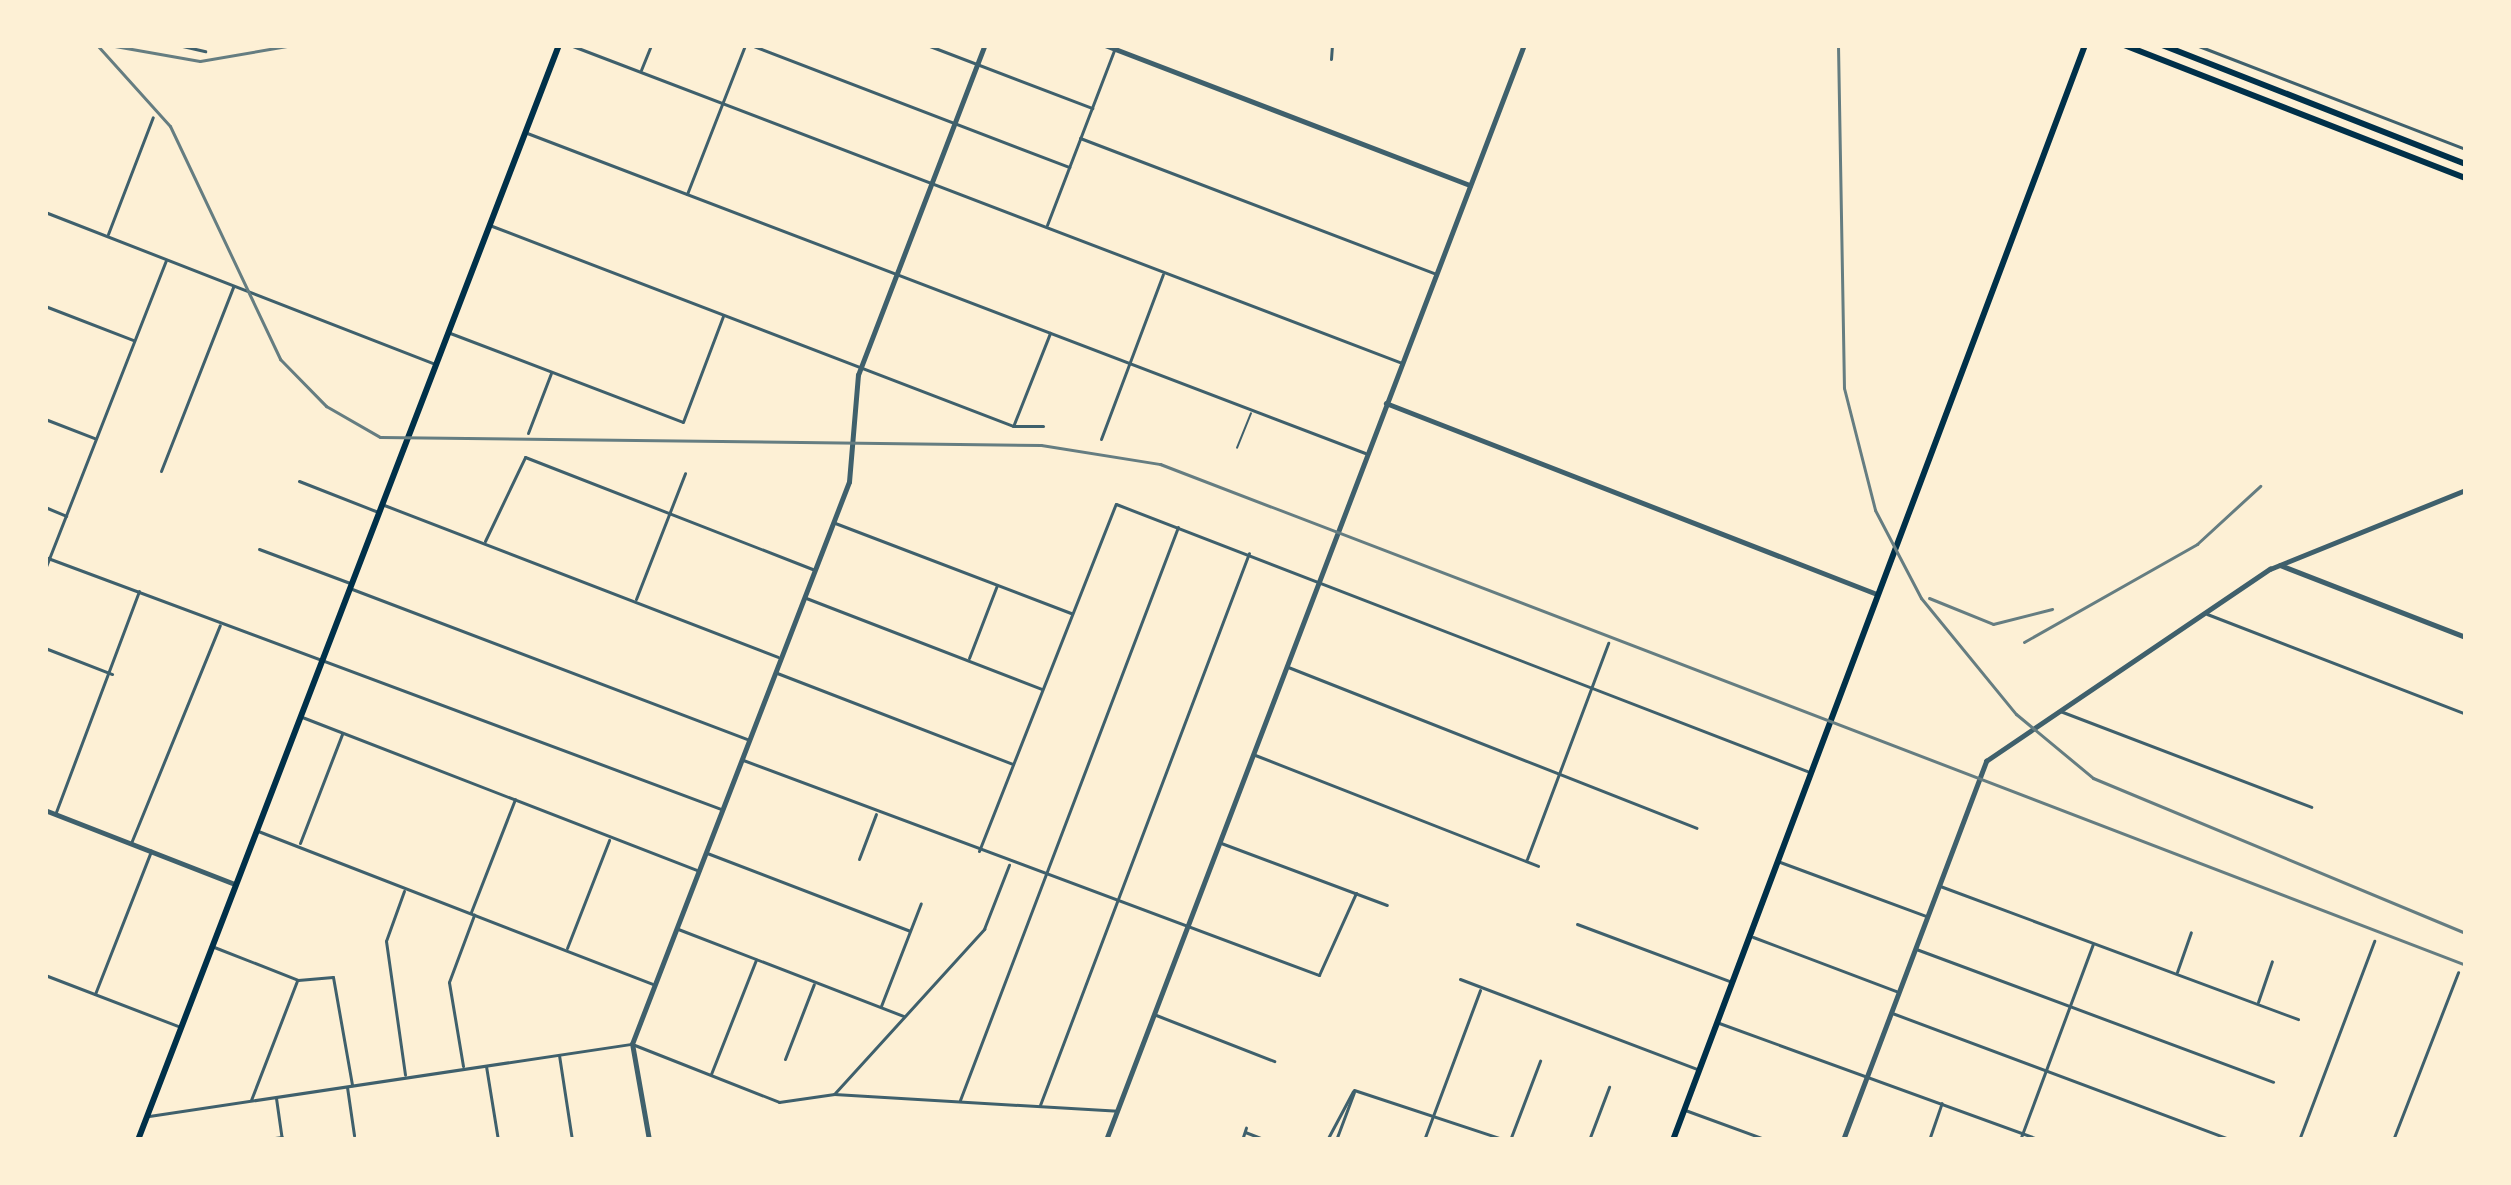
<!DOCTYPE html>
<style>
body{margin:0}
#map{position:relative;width:2511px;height:1185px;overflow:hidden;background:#fdf0d5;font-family:Lora,serif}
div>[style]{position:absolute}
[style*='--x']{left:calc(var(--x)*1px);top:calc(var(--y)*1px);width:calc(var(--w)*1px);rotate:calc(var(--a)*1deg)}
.service>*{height:1.5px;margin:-0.75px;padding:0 0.75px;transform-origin:0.75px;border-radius:0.75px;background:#3f606c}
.minor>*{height:3px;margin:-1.5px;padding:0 1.5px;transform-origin:1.5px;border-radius:1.5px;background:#3f606c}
.tertiary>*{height:4.5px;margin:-2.25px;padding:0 2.25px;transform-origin:2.25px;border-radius:2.25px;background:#3f606c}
.secondary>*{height:6px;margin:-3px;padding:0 3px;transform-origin:3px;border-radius:3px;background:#003049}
.primary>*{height:6px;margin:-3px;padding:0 3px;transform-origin:3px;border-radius:3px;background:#003049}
.rail>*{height:3px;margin:-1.5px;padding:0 1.5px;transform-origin:1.5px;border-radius:1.5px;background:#657d81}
span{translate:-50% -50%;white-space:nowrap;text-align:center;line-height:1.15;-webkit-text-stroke:9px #fdf0d5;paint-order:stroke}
.frame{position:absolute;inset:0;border:48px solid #fdf0d5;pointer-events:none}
</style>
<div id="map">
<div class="service">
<div style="--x:1237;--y:448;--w:37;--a:-68"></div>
</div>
<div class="minor">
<div style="--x:178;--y:45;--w:28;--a:13"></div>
<div style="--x:570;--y:45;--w:891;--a:20.92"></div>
<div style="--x:751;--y:45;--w:341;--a:21"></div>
<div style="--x:927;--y:45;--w:177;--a:20.9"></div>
<div style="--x:2196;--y:45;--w:289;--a:21.1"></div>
<div style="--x:1331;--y:59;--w:14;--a:-86"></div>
<div style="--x:641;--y:70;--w:27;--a:-68"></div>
<div style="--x:527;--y:133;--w:897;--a:20.9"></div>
<div style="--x:1080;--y:138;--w:381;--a:20.9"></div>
<div style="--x:687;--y:194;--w:160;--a:-68.7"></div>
<div style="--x:45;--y:212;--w:419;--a:21.3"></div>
<div style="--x:1047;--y:225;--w:193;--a:-69"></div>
<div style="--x:492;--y:226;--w:558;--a:21"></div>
<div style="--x:1013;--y:426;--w:30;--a:0"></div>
<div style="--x:108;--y:234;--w:125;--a:-69"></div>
<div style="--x:45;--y:306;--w:94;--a:21.1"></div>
<div style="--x:450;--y:333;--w:249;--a:20.9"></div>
<div style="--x:683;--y:422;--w:113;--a:-69.3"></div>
<div style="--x:45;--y:419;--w:53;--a:21.2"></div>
<div style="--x:1014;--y:424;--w:98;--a:-68.4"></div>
<div style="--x:528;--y:433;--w:64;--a:-69"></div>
<div style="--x:1101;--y:439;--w:176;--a:-69.4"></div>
<div style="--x:161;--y:471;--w:198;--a:-68.6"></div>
<div style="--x:299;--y:481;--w:85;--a:21.4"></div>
<div style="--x:384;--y:505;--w:422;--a:21.1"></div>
<div style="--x:45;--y:507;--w:23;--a:23"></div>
<div style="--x:835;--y:523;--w:253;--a:20.9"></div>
<div style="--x:485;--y:541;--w:93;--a:-64.5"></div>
<div style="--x:525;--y:457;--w:309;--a:21.3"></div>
<div style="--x:259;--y:549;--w:97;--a:20.5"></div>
<div style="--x:45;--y:557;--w:721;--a:20.44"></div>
<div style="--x:45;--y:569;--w:331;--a:-68.6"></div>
<div style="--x:352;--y:589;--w:422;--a:20.8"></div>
<div style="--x:806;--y:598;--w:253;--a:21.1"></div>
<div style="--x:636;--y:599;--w:135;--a:-68.7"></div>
<div style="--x:2207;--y:614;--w:278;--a:21.1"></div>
<div style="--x:45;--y:648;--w:72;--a:21.2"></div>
<div style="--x:969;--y:658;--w:78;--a:-69"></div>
<div style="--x:1288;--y:667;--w:439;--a:21.5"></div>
<div style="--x:777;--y:673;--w:253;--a:21.1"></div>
<div style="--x:2060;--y:711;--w:269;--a:20.9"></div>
<div style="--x:302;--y:717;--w:423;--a:21.2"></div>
<div style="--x:1255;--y:755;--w:304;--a:21.4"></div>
<div style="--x:743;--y:760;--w:615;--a:20.47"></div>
<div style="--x:1319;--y:975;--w:90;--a:-65.7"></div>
<div style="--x:56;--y:812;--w:236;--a:-69.4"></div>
<div style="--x:258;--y:831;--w:423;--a:21.2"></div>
<div style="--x:131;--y:843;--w:235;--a:-67.8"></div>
<div style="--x:300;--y:843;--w:117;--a:-68.9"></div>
<div style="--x:1221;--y:843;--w:177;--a:20.5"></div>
<div style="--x:979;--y:851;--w:373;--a:-68.5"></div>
<div style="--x:1116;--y:504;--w:741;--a:21.13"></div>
<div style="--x:707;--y:853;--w:217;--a:21"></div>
<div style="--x:859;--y:859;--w:48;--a:-69.3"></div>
<div style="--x:1527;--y:859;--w:231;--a:-69.4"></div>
<div style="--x:1780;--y:862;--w:156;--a:20.3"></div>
<div style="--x:1940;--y:886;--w:382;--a:20.4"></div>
<div style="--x:404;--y:891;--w:53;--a:109.8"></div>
<div style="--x:386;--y:941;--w:135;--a:81.9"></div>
<div style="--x:471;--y:912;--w:121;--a:-68.7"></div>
<div style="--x:1577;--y:924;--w:165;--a:20.5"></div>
<div style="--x:678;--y:929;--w:242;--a:21.1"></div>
<div style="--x:1753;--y:937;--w:153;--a:20.7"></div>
<div style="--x:214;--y:947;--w:90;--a:21.4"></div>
<div style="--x:298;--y:980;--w:35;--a:-5"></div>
<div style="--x:333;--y:977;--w:110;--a:80"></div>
<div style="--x:567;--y:948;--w:116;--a:-68.7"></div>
<div style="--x:1916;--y:949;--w:381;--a:20.4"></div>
<div style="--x:2177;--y:972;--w:42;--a:-70.7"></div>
<div style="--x:45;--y:975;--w:142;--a:21"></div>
<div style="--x:1460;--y:979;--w:256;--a:20.8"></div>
<div style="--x:95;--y:994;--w:154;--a:-68.6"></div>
<div style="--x:2258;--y:1002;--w:43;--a:-71.1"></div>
<div style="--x:881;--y:1006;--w:110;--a:-68.8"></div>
<div style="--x:1892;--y:1013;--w:363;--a:20.5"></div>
<div style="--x:1156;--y:1015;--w:127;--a:21.3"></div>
<div style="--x:1719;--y:1023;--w:343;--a:20"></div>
<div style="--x:559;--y:1055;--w:86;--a:81.3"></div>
<div style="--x:785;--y:1059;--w:80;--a:-68.9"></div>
<div style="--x:463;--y:1066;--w:85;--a:-99.5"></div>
<div style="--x:449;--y:982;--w:72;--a:-69.5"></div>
<div style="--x:486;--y:1066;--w:75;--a:80.8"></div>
<div style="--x:711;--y:1074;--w:123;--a:-68.5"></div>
<div style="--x:347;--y:1087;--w:49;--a:81.7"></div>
<div style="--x:1354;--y:1090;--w:159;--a:18.3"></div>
<div style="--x:835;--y:1093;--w:222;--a:-47.7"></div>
<div style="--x:984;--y:929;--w:69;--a:-68.7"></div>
<div style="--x:276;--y:1098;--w:42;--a:81.9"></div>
<div style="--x:251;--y:1100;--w:128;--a:-68.9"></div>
<div style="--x:960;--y:1100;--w:613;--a:-69.17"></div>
<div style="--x:1040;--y:1105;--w:590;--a:-69.26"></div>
<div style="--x:1685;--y:1110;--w:87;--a:20.1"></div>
<div style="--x:149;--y:1116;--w:488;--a:-8.5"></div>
<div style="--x:632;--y:1044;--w:158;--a:21.5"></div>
<div style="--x:779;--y:1102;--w:56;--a:-8.3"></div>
<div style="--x:834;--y:1094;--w:284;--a:3.4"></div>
<div style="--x:1245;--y:1132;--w:22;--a:21"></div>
<div style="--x:261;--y:1140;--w:21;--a:-8"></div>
<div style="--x:1242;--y:1140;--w:13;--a:-72"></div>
<div style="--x:1327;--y:1140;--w:55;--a:-62"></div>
<div style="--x:1336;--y:1140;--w:51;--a:-69.4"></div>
<div style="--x:1424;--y:1140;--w:160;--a:-69.5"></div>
<div style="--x:1510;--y:1140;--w:85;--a:-69.2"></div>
<div style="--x:1589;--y:1140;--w:57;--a:-69.3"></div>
<div style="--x:1929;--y:1140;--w:39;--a:-71"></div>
<div style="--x:2020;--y:1140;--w:209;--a:-69.6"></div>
<div style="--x:2299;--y:1140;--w:213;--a:-69.3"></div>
<div style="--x:2393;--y:1140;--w:180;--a:-68.8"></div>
</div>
<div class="tertiary">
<div style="--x:1105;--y:45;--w:391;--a:21"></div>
<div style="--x:1386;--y:403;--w:527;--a:21.26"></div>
<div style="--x:2280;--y:565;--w:199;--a:21.2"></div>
<div style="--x:45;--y:810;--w:204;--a:21.3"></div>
<div style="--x:649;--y:1140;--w:97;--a:-100"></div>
<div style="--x:632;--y:1044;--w:602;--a:-68.89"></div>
<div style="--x:849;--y:482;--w:107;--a:-85.2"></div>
<div style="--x:858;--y:375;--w:354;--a:-69"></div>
<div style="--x:1106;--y:1140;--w:1172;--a:-69.11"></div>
<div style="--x:1843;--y:1140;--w:405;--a:-69.3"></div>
<div style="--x:1986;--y:761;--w:343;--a:-34.1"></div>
<div style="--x:2270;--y:569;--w:211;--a:-22"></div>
</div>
<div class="secondary">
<div style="--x:2124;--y:45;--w:367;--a:21.3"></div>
<div style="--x:2162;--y:45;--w:326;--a:21.4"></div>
<div style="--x:1673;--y:1140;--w:1170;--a:-69.38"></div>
</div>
<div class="primary">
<div style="--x:138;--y:1140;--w:1173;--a:-68.97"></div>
</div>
<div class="rail">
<div style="--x:97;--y:45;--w:109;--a:48"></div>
<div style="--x:170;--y:126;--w:258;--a:64.7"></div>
<div style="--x:280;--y:359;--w:66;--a:45.6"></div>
<div style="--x:326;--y:406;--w:62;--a:29.9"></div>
<div style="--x:380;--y:437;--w:661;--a:0.69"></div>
<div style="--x:1041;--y:445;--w:121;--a:9.1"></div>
<div style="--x:1160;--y:464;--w:1399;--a:20.99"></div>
<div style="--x:109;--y:45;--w:92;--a:10"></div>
<div style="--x:200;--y:61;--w:94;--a:-9.8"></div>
<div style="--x:1838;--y:45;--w:343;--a:89"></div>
<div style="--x:1844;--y:388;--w:126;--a:75.7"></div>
<div style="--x:1875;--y:510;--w:99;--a:62.4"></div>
<div style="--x:1921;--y:598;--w:150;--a:50.7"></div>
<div style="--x:2016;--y:714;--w:100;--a:39.7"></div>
<div style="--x:2093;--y:778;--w:404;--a:22.6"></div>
<div style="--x:1929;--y:598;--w:69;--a:22.1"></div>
<div style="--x:1993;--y:624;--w:61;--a:-14.3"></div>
<div style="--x:2024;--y:642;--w:199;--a:-29.5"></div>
<div style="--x:2197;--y:544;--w:86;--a:-42.6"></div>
</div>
<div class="frame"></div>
</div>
